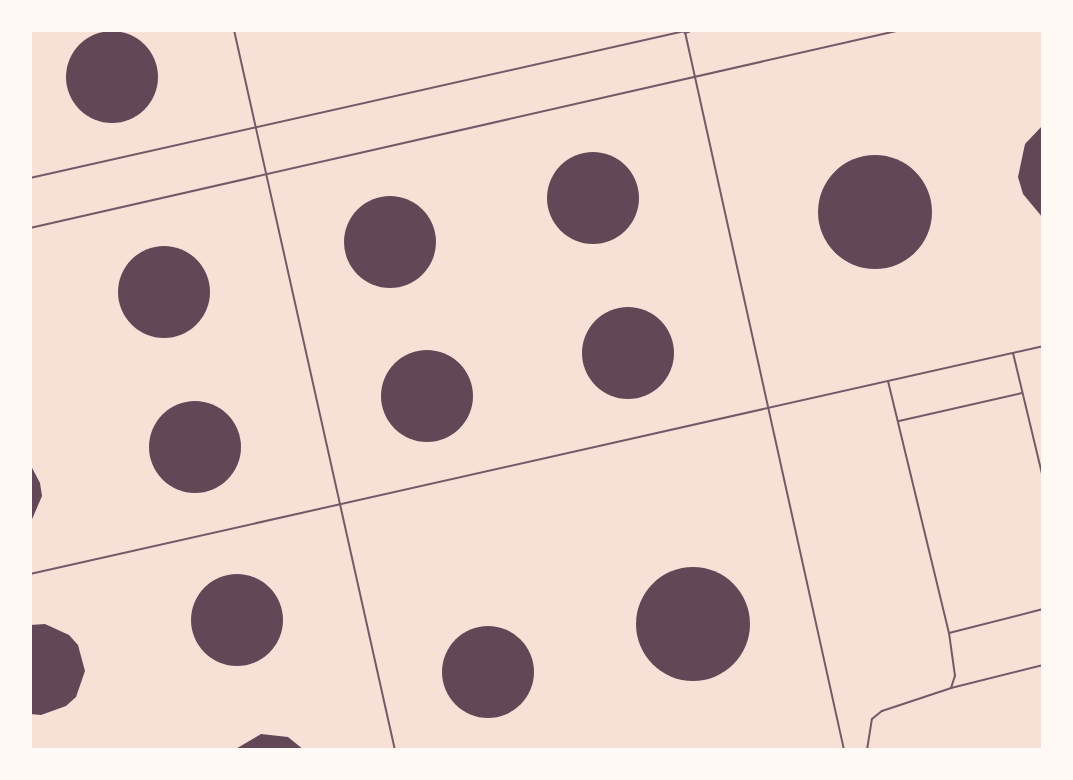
<!DOCTYPE html>
<style>
body{margin:0}
#map{position:relative;width:1073px;height:780px;overflow:hidden;background:#f7e1d7;font-family:"Varela Round",sans-serif}
div>[style]{position:absolute}
[style*='--x']{left:calc(var(--x)*1px);top:calc(var(--y)*1px);width:calc(var(--w)*1px);rotate:calc(var(--a)*1deg)}
.building>*{inset:0;background:#644757}
.round{border-radius:50%}
.service>*{height:2px;margin:-1px;padding:0 1px;transform-origin:1px;border-radius:1px;background:#755966}
.minor>*{height:4.5px;margin:-2.25px;padding:0 2.25px;transform-origin:2.25px;border-radius:2.25px;background:#755966}
span{translate:-50% -50%;white-space:nowrap;text-align:center;line-height:1.15;-webkit-text-stroke:6px #fffaf5;paint-order:stroke}
.frame{position:absolute;inset:0;border:32px solid #fffaf5;pointer-events:none}
</style>
<div id="map">
<div class="building">
<div class="round" style="left:66px;top:31px;width:92px;height:92px"></div>
<div style="clip-path:polygon(1043px 125px,1043px 218px,1023px 194px,1018px 177px,1025px 144px)"></div>
<div class="round" style="left:547px;top:152px;width:92px;height:92px"></div>
<div class="round" style="left:818px;top:155px;width:114px;height:114px"></div>
<div class="round" style="left:344px;top:196px;width:92px;height:92px"></div>
<div class="round" style="left:118px;top:246px;width:92px;height:92px"></div>
<div class="round" style="left:582px;top:307px;width:92px;height:92px"></div>
<div class="round" style="left:381px;top:350px;width:92px;height:92px"></div>
<div class="round" style="left:149px;top:401px;width:92px;height:92px"></div>
<div style="clip-path:polygon(30px 464px,40px 483px,42px 496px,30px 524px)"></div>
<div class="round" style="left:636px;top:567px;width:114px;height:114px"></div>
<div class="round" style="left:191px;top:574px;width:92px;height:92px"></div>
<div style="clip-path:polygon(45px 624px,69px 635px,78px 645px,85px 671px,76px 697px,66px 706px,41px 715px,30px 714px,30px 625px)"></div>
<div class="round" style="left:442px;top:626px;width:92px;height:92px"></div>
<div style="clip-path:polygon(261px 734px,288px 737px,304px 750px,234px 750px)"></div>
</div>
<div class="service">
<div style="--x:234;--y:30;--w:738;--a:77.4"></div>
<div style="--x:685;--y:32;--w:735;--a:77.51"></div>
<div style="--x:30;--y:178;--w:671;--a:-12.65"></div>
<div style="--x:30;--y:228;--w:893;--a:-12.81"></div>
<div style="--x:1013;--y:353;--w:129;--a:76.5"></div>
<div style="--x:888;--y:381;--w:259;--a:76.4"></div>
<div style="--x:949;--y:633;--w:97;--a:-14.3"></div>
<div style="--x:899;--y:421;--w:126;--a:-12.8"></div>
<div style="--x:30;--y:574;--w:1038;--a:-12.68"></div>
<div style="--x:951;--y:688;--w:95;--a:-14"></div>
<div style="--x:867;--y:750;--w:31;--a:-81"></div>
<div style="--x:872;--y:719;--w:13;--a:-39"></div>
<div style="--x:882;--y:711;--w:73;--a:-18.4"></div>
<div style="--x:951;--y:688;--w:13;--a:-72"></div>
<div style="--x:955;--y:676;--w:43;--a:-97.9"></div>
</div>
<div class="minor">
<div style="--x:685;--y:31;--w:3;--a:-18"></div>
</div>
<div class="frame"></div>
</div>
